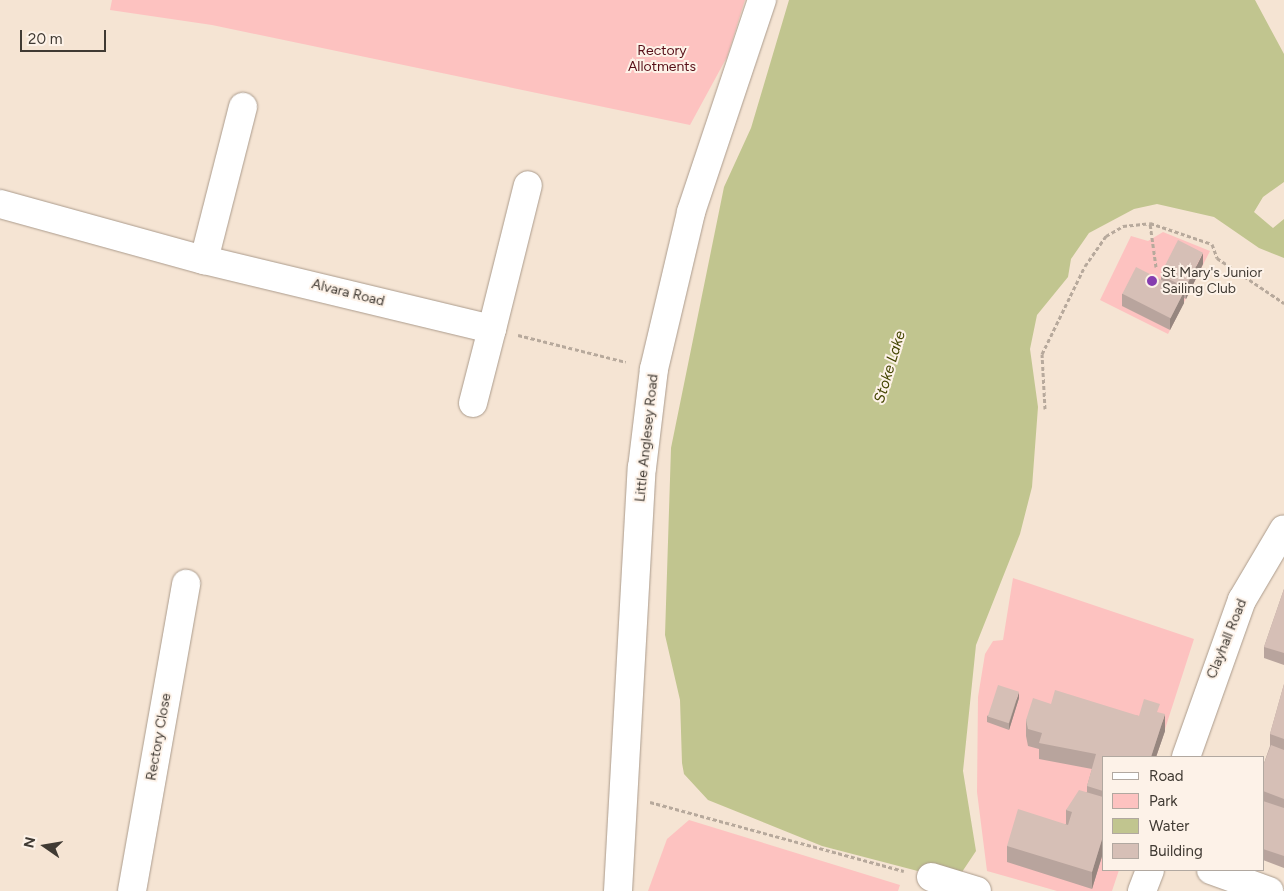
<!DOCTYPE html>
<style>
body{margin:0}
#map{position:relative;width:1284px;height:891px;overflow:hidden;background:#f5e4d3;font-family:Figtree,sans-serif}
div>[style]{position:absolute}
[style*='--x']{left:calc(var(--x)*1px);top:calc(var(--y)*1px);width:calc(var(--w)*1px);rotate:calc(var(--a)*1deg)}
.green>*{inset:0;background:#fdc2c0}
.water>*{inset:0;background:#c1c58f}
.path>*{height:3px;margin-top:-1.5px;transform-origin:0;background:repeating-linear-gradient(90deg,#b7a99c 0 4px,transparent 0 6.5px)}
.roads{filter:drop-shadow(0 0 1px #ab9b8c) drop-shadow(0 0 1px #ab9b8c)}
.minor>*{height:28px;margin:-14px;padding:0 14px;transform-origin:14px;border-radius:14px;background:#fff}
.wall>*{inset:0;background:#b8a49d}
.shaded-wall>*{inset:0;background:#96867f}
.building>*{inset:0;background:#d6bfb6;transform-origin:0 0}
.dots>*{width:14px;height:14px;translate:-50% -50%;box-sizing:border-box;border:2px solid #fdf2e8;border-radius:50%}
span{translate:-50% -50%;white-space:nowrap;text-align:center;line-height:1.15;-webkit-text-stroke:4px #fdf2e8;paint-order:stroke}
.park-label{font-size:14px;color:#560e17}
.poi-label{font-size:14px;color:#403a33}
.left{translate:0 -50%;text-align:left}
.street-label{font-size:14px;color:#403a33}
.water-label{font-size:15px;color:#434501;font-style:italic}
.legend{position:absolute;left:1102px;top:756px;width:162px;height:115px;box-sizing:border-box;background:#fdf2e8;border:1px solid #b1a8a0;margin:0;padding:6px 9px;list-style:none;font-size:15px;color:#403a33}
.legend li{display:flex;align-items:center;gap:10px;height:25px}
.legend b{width:25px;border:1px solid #b1a8a0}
.north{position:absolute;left:20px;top:821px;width:50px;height:50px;-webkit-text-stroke:4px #fdf2e8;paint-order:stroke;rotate:283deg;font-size:14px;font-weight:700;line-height:20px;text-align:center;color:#403a33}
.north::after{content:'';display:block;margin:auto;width:18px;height:22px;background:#403a33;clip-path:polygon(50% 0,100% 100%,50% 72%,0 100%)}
.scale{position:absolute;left:20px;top:30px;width:86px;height:22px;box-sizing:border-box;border:2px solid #403a33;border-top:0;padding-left:6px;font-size:15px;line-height:18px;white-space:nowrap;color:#403a33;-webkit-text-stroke:4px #fdf2e8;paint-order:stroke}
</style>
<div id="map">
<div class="green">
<div style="clip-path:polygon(112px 0,745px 0,727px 57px,690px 125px,212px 25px,110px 10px)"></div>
<div style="clip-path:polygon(1163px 232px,1210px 251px,1168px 334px,1100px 300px,1131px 236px,1148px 241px)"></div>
<div style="clip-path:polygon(1013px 578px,1194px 639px,1156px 757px,1103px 757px,1103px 870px,1119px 870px,1112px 891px,1057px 891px,987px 871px,977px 792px,978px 697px,985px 654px,993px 641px,1003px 640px)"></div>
<div style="clip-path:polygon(689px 820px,900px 885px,898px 891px,648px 891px,667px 839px)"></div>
</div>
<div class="water">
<div style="clip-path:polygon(789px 0,1255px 0,1284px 54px,1284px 182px,1263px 197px,1254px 212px,1273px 228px,1284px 219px,1284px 258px,1259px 248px,1214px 217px,1157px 204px,1134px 209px,1089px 233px,1071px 259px,1068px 277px,1037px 315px,1030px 349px,1038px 407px,1032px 487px,1020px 534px,976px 645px,963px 771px,976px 851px,956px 881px,822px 846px,708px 800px,684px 774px,682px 763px,680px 700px,665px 635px,671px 448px,724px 187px,751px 128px)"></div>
</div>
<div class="path">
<div style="--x:1156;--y:267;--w:44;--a:-97.8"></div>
<div style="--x:1150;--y:223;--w:65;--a:18.7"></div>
<div style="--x:1212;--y:244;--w:15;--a:70"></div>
<div style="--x:1217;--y:258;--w:81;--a:33.9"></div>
<div style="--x:518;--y:335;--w:111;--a:14"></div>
<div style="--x:1045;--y:409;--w:55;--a:-93.1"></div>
<div style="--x:1042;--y:354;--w:98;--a:-64"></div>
<div style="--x:1085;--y:266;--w:37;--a:-55"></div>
<div style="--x:1106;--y:236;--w:20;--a:-30"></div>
<div style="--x:1123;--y:226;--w:27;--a:-6"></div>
<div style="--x:650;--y:802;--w:263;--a:15.2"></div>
</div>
<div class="roads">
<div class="minor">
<div style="--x:0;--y:204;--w:212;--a:15.4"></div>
<div style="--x:204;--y:260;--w:296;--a:13.5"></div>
<div style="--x:492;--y:329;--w:148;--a:-76"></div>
<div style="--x:204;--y:260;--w:158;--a:-75.7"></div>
<div style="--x:473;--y:403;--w:76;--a:-75.6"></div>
<div style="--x:1186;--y:757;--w:167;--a:-70.4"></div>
<div style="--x:1242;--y:600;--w:82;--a:-59.4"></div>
<div style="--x:1211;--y:870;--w:62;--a:19.9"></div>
<div style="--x:931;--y:877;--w:48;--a:16.9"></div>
<div style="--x:132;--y:891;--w:312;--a:-80"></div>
<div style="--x:618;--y:891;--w:424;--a:-86.8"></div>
<div style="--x:642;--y:468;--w:100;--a:-83.1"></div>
<div style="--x:654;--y:369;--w:161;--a:-76.7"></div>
<div style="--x:691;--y:212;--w:224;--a:-71.5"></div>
<div style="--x:1142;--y:891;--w:22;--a:-69"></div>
</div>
</div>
<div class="wall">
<div style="clip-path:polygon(1203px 264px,1186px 299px,1184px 298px,1184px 303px,1170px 330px,1122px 306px,1122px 294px,1161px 280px,1161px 275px)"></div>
<div style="clip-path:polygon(1284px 589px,1284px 665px,1264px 658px,1264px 647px)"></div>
<div style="clip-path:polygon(1284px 684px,1284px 868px,1263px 860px,1263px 766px,1270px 746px,1270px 734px)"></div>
<div style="clip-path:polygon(1019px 698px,1009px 730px,987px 722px,987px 716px)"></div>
<div style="clip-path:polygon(1051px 704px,1139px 716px,1160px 713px,1165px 731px,1156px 757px,1103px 757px,1103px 853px,1092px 889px,1007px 862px,1007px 846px,1066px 824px,1066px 810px,1087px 792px,1087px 786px,1092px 769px,1039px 759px,1039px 749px,1028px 746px,1026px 736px,1026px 720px)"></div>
</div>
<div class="shaded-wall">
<div style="clip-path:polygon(1203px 253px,1203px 264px,1186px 299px,1186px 287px)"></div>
<div style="clip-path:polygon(1184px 291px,1184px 303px,1170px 330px,1170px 319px)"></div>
<div style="clip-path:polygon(1019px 692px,1019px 698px,1009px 730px,1009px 724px)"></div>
<div style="clip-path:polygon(1165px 714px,1165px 731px,1156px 757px,1151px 757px)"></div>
<div style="clip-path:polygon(1103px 836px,1103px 853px,1092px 889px,1092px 872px)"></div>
</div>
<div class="building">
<div style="left:1178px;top:240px;width:28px;height:39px;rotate:27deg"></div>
<div style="left:1136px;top:267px;width:54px;height:30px;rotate:27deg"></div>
<div style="clip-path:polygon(1284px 589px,1284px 653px,1264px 647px)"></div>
<div style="clip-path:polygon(1284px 684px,1284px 739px,1270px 734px)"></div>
<div style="left:998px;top:685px;width:22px;height:33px;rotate:18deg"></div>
<div style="clip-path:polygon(1055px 690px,1139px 716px,1144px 699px,1160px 704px,1157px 712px,1165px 714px,1151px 757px,1103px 757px,1103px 791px,1087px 786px,1096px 754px,1039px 743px,1042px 733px,1028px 729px,1026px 720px,1033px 698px,1051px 704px)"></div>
<div style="clip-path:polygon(1271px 745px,1284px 750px,1284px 799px,1263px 791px,1263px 766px)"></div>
<div style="clip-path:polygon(1079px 790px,1103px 797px,1103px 836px,1092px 872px,1007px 846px,1018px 809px,1068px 825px,1072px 812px,1066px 810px)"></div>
<div style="clip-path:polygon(1263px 801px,1284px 808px,1284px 856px,1263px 849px)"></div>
</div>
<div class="dots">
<div style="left:1152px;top:281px;background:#863daf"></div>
</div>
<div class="park-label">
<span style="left:662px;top:59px">Rectory<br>Allotments</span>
</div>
<div class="poi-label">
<span class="left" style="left:1162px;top:281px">St Mary's Junior<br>Sailing Club</span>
</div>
<div class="street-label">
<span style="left:348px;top:293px;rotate:14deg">Alvara Road</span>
<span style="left:647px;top:438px;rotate:-84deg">Little Anglesey Road</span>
<span style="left:1227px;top:639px;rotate:-68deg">Clayhall Road</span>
<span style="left:159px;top:737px;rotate:-80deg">Rectory Close</span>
</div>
<div class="water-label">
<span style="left:890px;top:367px;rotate:-73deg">Stoke Lake</span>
</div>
<ul class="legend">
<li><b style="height:6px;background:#fff"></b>Road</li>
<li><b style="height:14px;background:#fdc2c0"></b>Park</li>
<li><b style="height:14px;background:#c1c58f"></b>Water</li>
<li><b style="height:14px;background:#d6bfb6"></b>Building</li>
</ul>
<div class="north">N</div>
<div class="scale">20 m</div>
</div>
